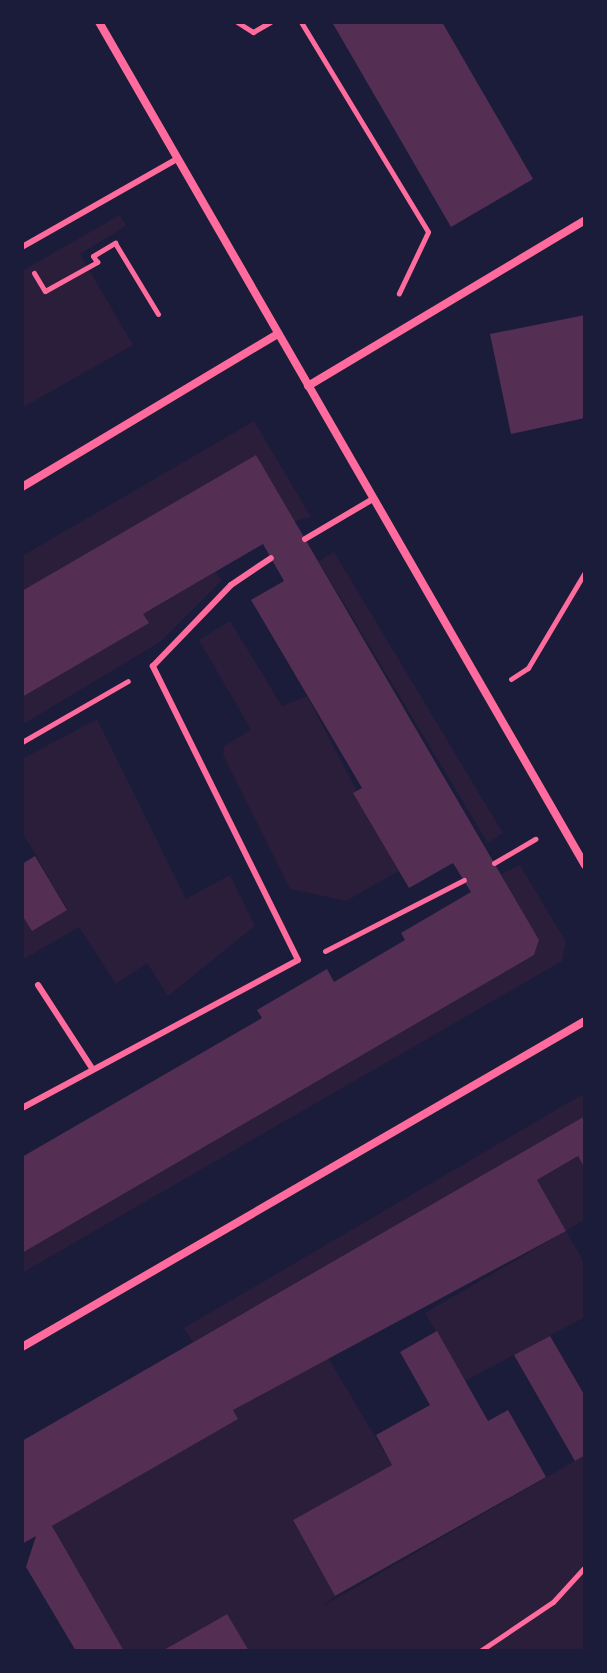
<!DOCTYPE html>
<style>
body{margin:0}
#map{position:relative;width:607px;height:1673px;overflow:hidden;background:#1b1b3a;font-family:"DM Sans",sans-serif}
div>[style]{position:absolute}
[style*='--x']{left:calc(var(--x)*1px);top:calc(var(--y)*1px);width:calc(var(--w)*1px);rotate:calc(var(--a)*1deg)}
.green>*{inset:0;background:#2a1e3b;transform-origin:0 0}
.building>*{inset:0;background:#542f53}
.path>*{height:5px;margin:-2.5px;padding:0 2.5px;transform-origin:2.5px;border-radius:2.5px;background:#ff6b9d}
.service>*{height:6px;margin:-3px;padding:0 3px;transform-origin:3px;border-radius:3px;background:#ff6b9d}
.minor>*{height:8px;margin:-4px;padding:0 4px;transform-origin:4px;border-radius:4px;background:#ff6b9d}
span{translate:-50% -50%;white-space:nowrap;text-align:center;line-height:1.15;-webkit-text-stroke:7px #1b1b3a;paint-order:stroke}
.frame{position:absolute;inset:0;border:24px solid #1b1b3a;pointer-events:none}
</style>
<div id="map">
<div class="green">
<div style="clip-path:polygon(120px 215px,126px 226px,80px 254px,133px 345px,22px 408px,22px 271px)"></div>
<div style="clip-path:polygon(254px 421px,311px 517px,22px 591px,22px 556px)"></div>
<div style="left:334px;top:552px;width:328px;height:18px;rotate:59deg"></div>
<div style="clip-path:polygon(215px 572px,222px 580px,160px 642px,22px 725px,22px 685px)"></div>
<div style="clip-path:polygon(230px 621px,282px 706px,307px 696px,399px 871px,346px 901px,290px 889px,223px 755px,224px 746px,251px 730px,199px 640px)"></div>
<div style="clip-path:polygon(97px 719px,186px 899px,230px 875px,255px 926px,168px 996px,147px 963px,116px 984px,79px 927px,22px 960px,22px 915px,32px 930px,67px 909px,22px 832px,22px 759px)"></div>
<div style="clip-path:polygon(520px 865px,566px 942px,562px 961px,22px 1273px,22px 1253px,534px 955px,539px 940px,501px 874px)"></div>
<div style="clip-path:polygon(585px 1093px,585px 1116px,193px 1342px,184px 1328px)"></div>
<div style="clip-path:polygon(578px 1156px,585px 1169px,585px 1219px,566px 1231px,585px 1264px,585px 1317px,465px 1381px,425px 1313px,566px 1231px,537px 1180px)"></div>
<div style="clip-path:polygon(327px 1356px,392px 1465px,293px 1520px,335px 1596px,323px 1606px,585px 1455px,585px 1651px,247px 1651px,226px 1614px,162px 1651px,124px 1651px,52px 1526px,237px 1419px,233px 1410px)"></div>
</div>
<div class="building">
<div style="clip-path:polygon(332px 22px,442px 22px,533px 179px,451px 227px)"></div>
<div style="clip-path:polygon(585px 315px,585px 418px,511px 434px,490px 334px)"></div>
<div style="clip-path:polygon(256px 455px,539px 940px,534px 955px,22px 1253px,22px 1157px,262px 1018px,257px 1010px,327px 969px,334px 982px,405px 940px,401px 933px,471px 892px,453px 863px,409px 888px,353px 793px,362px 788px,251px 600px,284px 581px,263px 544px,143px 614px,149px 623px,22px 697px,22px 591px)"></div>
<div style="clip-path:polygon(35px 856px,67px 910px,32px 931px,22px 915px,22px 864px)"></div>
<div style="clip-path:polygon(585px 1116px,585px 1169px,578px 1156px,537px 1180px,566px 1231px,233px 1410px,238px 1419px,52px 1526px,124px 1651px,76px 1651px,26px 1567px,36px 1536px,22px 1544px,22px 1441px)"></div>
<div style="clip-path:polygon(437px 1331px,488px 1421px,508px 1410px,546px 1477px,335px 1596px,293px 1520px,392px 1465px,376px 1435px,430px 1405px,400px 1352px)"></div>
<div style="clip-path:polygon(550px 1336px,585px 1396px,585px 1455px,575px 1461px,514px 1355px)"></div>
<div style="clip-path:polygon(227px 1614px,249px 1651px,162px 1651px)"></div>
</div>
<div class="path">
<div style="--x:237;--y:22;--w:19;--a:32"></div>
<div style="--x:253;--y:32;--w:20;--a:-30"></div>
<div style="--x:301;--y:22;--w:245;--a:58.8"></div>
<div style="--x:428;--y:232;--w:68;--a:115.4"></div>
<div style="--x:34;--y:273;--w:21;--a:59"></div>
<div style="--x:45;--y:291;--w:60;--a:-29.1"></div>
<div style="--x:97;--y:262;--w:7;--a:-124"></div>
<div style="--x:93;--y:256;--w:26;--a:-31"></div>
<div style="--x:115;--y:243;--w:83;--a:58.8"></div>
<div style="--x:511;--y:679;--w:20;--a:-33"></div>
<div style="--x:528;--y:668;--w:112;--a:-59.3"></div>
<div style="--x:22;--y:742;--w:122;--a:-29.9"></div>
<div style="--x:494;--y:863;--w:48;--a:-30.3"></div>
<div style="--x:325;--y:951;--w:156;--a:-27.1"></div>
<div style="--x:480;--y:1651;--w:88;--a:-33.9"></div>
<div style="--x:553;--y:1602;--w:47;--a:-47.6"></div>
</div>
<div class="service">
<div style="--x:22;--y:247;--w:178;--a:-29.6"></div>
<div style="--x:305;--y:539;--w:79;--a:-30.5"></div>
<div style="--x:38;--y:985;--w:99;--a:57"></div>
<div style="--x:22;--y:1108;--w:313;--a:-28.2"></div>
<div style="--x:298;--y:960;--w:328;--a:-116.3"></div>
<div style="--x:153;--y:666;--w:112;--a:-46.1"></div>
<div style="--x:231;--y:585;--w:48;--a:-34"></div>
</div>
<div class="minor">
<div style="--x:99;--y:22;--w:973;--a:60.04"></div>
<div style="--x:308;--y:386;--w:323;--a:-30.9"></div>
<div style="--x:22;--y:487;--w:298;--a:-30.9"></div>
<div style="--x:22;--y:1347;--w:651;--a:-30.07"></div>
</div>
<div class="frame"></div>
</div>
